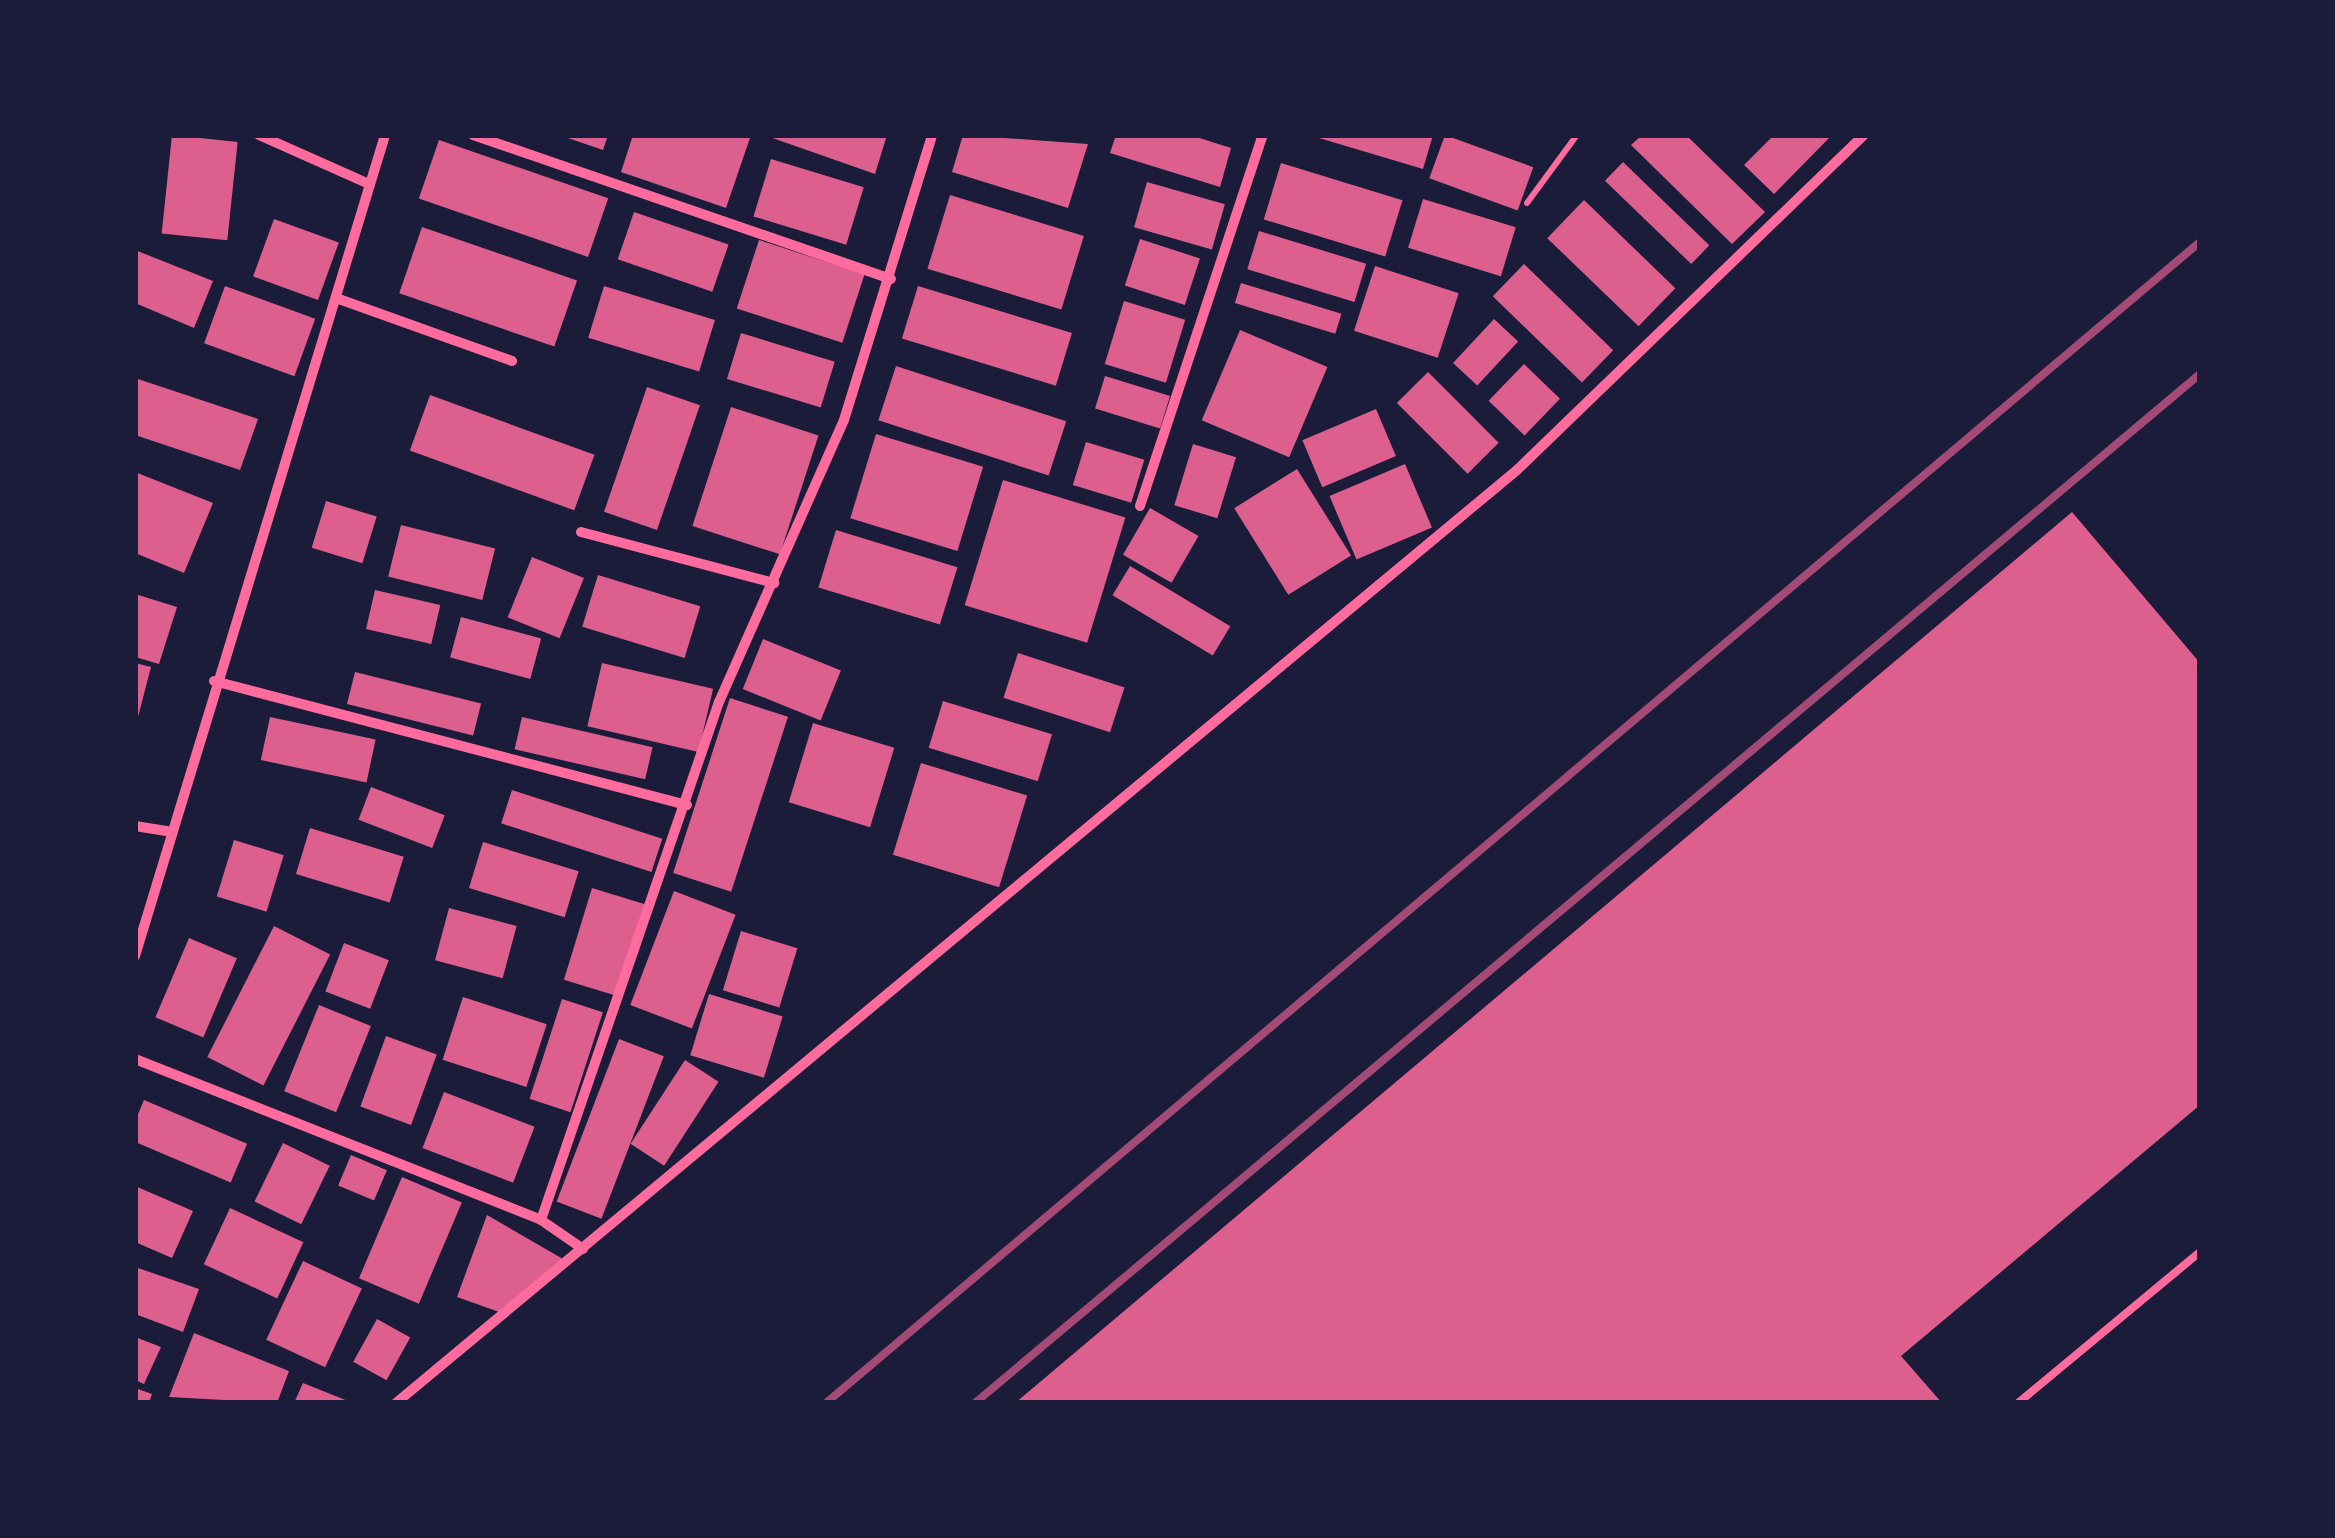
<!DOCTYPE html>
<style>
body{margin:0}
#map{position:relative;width:2335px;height:1538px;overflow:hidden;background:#1b1b3a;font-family:Quicksand,sans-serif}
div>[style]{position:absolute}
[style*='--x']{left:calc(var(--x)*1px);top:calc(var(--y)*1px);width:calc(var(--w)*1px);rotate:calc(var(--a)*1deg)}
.building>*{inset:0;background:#dd5f8e;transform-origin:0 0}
.path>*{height:6px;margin:-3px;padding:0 3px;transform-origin:3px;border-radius:3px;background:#ff6b9d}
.service>*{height:8px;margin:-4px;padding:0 4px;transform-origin:4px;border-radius:4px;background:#ff6b9d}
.minor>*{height:10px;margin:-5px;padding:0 5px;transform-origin:5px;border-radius:5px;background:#ff6b9d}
.rail>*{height:8px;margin:-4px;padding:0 4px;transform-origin:4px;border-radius:4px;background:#a44b75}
span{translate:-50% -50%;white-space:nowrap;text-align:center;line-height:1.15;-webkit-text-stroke:8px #1b1b3a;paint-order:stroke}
.frame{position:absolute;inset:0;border:138px solid #1b1b3a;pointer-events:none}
</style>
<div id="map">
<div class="building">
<div style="left:172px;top:135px;width:66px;height:99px;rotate:6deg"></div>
<div style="clip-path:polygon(559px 135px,608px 135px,603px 150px)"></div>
<div style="clip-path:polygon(633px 135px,751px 135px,726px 208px,621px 172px)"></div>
<div style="clip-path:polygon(764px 135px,887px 135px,875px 174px)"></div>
<div style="clip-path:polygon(963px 135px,1088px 144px,1068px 208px,952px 172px)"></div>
<div style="clip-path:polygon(1116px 135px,1190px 135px,1231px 148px,1220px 187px,1110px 153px)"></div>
<div style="clip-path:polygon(1309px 135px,1433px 135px,1423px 169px)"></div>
<div style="left:1445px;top:135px;width:94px;height:46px;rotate:20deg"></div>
<div style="clip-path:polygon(1642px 135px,1686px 135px,1765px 212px,1732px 244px,1631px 145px)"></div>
<div style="clip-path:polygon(1774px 135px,1832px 135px,1774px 194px,1744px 165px)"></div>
<div style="left:439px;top:140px;width:179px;height:62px;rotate:19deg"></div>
<div style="left:771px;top:159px;width:97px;height:60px;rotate:17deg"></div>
<div style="left:1623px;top:162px;width:120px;height:26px;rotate:44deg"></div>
<div style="left:1281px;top:163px;width:127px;height:59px;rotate:17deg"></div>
<div style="left:1147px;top:182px;width:81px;height:47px;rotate:16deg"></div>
<div style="left:950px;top:195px;width:140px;height:77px;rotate:17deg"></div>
<div style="left:1423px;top:199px;width:97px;height:51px;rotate:17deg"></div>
<div style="left:1584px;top:200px;width:127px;height:53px;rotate:44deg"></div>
<div style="left:634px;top:212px;width:100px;height:50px;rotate:19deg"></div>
<div style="left:274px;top:219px;width:69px;height:61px;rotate:20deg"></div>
<div style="left:422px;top:227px;width:164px;height:70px;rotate:19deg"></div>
<div style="left:1259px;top:231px;width:112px;height:40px;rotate:17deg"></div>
<div style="left:1140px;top:239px;width:63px;height:49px;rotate:18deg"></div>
<div style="left:759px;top:240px;width:111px;height:72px;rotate:18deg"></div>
<div style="clip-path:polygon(135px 250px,213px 281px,194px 328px,135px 303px)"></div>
<div style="left:1524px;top:264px;width:124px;height:45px;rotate:44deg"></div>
<div style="left:1375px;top:266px;width:88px;height:68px;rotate:18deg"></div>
<div style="left:1241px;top:283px;width:105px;height:21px;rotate:17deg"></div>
<div style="left:225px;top:286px;width:96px;height:61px;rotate:20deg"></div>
<div style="left:604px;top:286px;width:116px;height:54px;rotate:17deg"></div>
<div style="left:918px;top:286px;width:161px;height:55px;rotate:17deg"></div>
<div style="left:1124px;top:301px;width:64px;height:66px;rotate:17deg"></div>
<div style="left:1494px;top:319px;width:33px;height:60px;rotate:43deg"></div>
<div style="left:1240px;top:330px;width:95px;height:98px;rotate:23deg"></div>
<div style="left:741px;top:333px;width:98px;height:48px;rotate:17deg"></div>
<div style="left:1524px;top:364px;width:50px;height:51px;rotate:44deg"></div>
<div style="left:896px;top:366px;width:179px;height:57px;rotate:18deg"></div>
<div style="left:1428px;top:372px;width:100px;height:44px;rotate:45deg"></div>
<div style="left:1105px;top:376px;width:68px;height:34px;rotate:17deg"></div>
<div style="clip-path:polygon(135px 378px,258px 419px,240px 470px,135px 435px)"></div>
<div style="left:647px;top:387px;width:56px;height:132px;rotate:19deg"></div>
<div style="left:430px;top:395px;width:175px;height:59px;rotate:20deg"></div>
<div style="left:731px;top:407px;width:92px;height:125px;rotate:18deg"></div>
<div style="left:1376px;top:409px;width:51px;height:80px;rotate:67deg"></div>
<div style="left:876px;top:434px;width:112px;height:88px;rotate:17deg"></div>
<div style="left:1086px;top:442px;width:61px;height:45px;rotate:17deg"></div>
<div style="left:1193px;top:444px;width:45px;height:64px;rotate:17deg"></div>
<div style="left:1405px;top:464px;width:69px;height:82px;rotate:67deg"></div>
<div style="left:1297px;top:469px;width:102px;height:74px;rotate:58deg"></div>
<div style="clip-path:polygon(135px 472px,213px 503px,184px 573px,135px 553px)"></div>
<div style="left:1003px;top:480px;width:128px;height:131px;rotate:17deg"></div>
<div style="left:326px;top:501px;width:53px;height:49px;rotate:17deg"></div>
<div style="left:1150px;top:508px;width:56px;height:54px;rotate:30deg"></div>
<div style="clip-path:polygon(2072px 512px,2200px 663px,2200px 1105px,1901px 1356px,1942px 1403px,1015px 1403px)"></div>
<div style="left:401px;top:525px;width:97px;height:53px;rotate:14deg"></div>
<div style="left:836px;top:530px;width:127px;height:60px;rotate:17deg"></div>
<div style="left:532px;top:557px;width:56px;height:65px;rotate:22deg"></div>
<div style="left:1130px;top:566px;width:117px;height:34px;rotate:31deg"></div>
<div style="left:598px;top:575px;width:107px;height:54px;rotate:17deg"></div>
<div style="left:375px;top:590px;width:67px;height:40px;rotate:13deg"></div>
<div style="clip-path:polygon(135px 594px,177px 607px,159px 664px,135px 657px)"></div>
<div style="left:461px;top:617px;width:83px;height:42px;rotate:15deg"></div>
<div style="left:763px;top:639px;width:84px;height:54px;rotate:22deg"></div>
<div style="left:1018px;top:653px;width:112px;height:47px;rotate:18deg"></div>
<div style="clip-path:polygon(135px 663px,151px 667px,138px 717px,135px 716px)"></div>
<div style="left:602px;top:663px;width:114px;height:65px;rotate:13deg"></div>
<div style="left:355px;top:672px;width:130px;height:33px;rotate:14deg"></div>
<div style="left:730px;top:698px;width:61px;height:184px;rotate:18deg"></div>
<div style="left:943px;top:701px;width:114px;height:49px;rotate:17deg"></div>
<div style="left:270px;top:717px;width:108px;height:44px;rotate:12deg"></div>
<div style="left:522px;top:717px;width:134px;height:33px;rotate:13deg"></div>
<div style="left:813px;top:723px;width:85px;height:83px;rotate:17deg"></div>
<div style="left:921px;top:763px;width:111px;height:96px;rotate:17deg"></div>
<div style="left:371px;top:787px;width:79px;height:35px;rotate:21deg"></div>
<div style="left:512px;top:790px;width:158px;height:35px;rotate:18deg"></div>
<div style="left:310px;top:828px;width:98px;height:48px;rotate:17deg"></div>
<div style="left:234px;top:840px;width:52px;height:59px;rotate:17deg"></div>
<div style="left:483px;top:842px;width:100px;height:48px;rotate:17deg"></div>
<div style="left:592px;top:888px;width:58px;height:96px;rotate:17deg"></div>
<div style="left:674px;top:891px;width:66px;height:122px;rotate:21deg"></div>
<div style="left:449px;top:908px;width:70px;height:54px;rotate:15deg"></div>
<div style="left:274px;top:926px;width:63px;height:147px;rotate:27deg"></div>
<div style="left:741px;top:931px;width:59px;height:62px;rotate:17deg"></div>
<div style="left:189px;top:938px;width:52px;height:86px;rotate:23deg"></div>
<div style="left:344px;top:943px;width:48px;height:52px;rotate:21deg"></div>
<div style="left:709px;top:994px;width:77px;height:64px;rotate:17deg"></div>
<div style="left:463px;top:997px;width:88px;height:66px;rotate:18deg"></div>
<div style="left:562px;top:999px;width:43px;height:105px;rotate:18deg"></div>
<div style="left:319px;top:1005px;width:56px;height:93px;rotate:22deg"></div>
<div style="left:386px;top:1036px;width:54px;height:75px;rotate:20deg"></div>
<div style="left:619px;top:1039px;width:48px;height:174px;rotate:21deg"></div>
<div style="left:685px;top:1060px;width:40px;height:100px;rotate:33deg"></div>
<div style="left:444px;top:1092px;width:97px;height:60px;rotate:21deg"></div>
<div style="left:144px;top:1100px;width:112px;height:42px;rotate:23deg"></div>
<div style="left:283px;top:1143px;width:52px;height:65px;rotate:26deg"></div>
<div style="left:351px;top:1155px;width:39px;height:33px;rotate:23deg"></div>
<div style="left:402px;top:1177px;width:65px;height:110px;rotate:23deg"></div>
<div style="clip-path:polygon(135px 1186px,193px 1211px,172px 1258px,135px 1242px)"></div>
<div style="left:230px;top:1208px;width:81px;height:62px;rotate:25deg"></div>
<div style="clip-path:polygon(487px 1215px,563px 1259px,502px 1313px,457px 1297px)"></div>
<div style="left:303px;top:1261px;width:65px;height:87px;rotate:25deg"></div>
<div style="clip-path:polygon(135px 1267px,199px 1289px,183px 1332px,135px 1314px)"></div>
<div style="left:377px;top:1319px;width:38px;height:49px;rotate:29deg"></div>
<div style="clip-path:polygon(194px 1333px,289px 1371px,277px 1403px,169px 1397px)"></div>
<div style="clip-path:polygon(135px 1337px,161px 1347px,144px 1384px,135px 1380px)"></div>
<div style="clip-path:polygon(303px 1383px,353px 1403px,294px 1403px)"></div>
<div style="clip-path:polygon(135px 1388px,152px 1394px,149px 1403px,135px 1403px)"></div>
</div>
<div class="path">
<div style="--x:1527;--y:203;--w:84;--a:-53.7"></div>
</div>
<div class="service">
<div style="--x:2018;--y:1403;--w:236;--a:-39.7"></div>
</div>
<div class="minor">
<div style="--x:259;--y:135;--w:118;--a:24"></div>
<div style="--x:473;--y:135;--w:442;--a:19"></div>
<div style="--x:336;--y:298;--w:187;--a:19.7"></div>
<div style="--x:1140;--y:506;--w:391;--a:-71.7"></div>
<div style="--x:581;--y:532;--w:200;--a:14.8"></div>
<div style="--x:214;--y:681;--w:489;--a:14.7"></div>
<div style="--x:135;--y:826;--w:38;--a:9"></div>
<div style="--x:135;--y:956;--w:858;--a:-73.06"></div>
<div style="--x:135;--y:1059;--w:437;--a:21.6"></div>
<div style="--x:541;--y:1220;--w:548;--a:-71.04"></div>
<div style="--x:719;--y:702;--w:308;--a:-66.1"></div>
<div style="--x:844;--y:420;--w:298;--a:-72.8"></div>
<div style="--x:541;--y:1220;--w:51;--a:34.6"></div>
<div style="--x:396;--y:1403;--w:1458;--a:-39.77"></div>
<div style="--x:1517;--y:470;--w:482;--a:-44"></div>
</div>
<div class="rail">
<div style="--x:826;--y:1403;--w:1799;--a:-40.2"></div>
<div style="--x:975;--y:1403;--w:1600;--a:-40.03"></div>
</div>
<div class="frame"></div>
</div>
